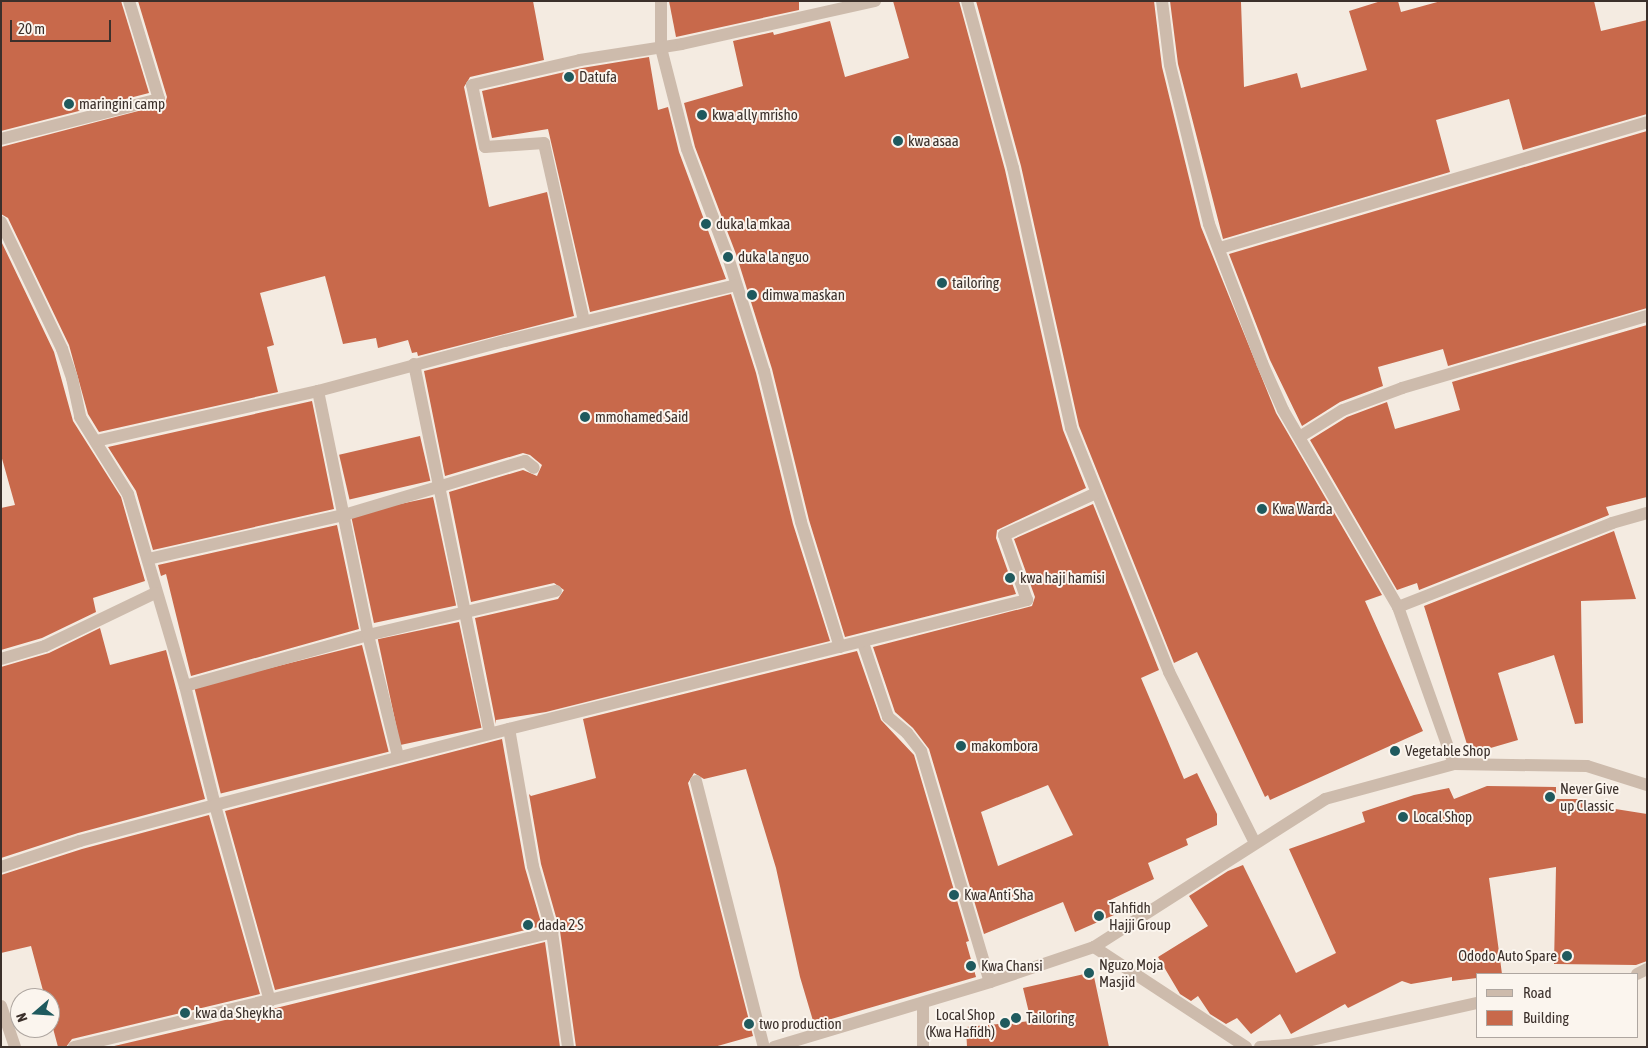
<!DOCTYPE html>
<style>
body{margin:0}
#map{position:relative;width:1648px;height:1048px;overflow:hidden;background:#f4ebe1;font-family:"Asap Condensed",sans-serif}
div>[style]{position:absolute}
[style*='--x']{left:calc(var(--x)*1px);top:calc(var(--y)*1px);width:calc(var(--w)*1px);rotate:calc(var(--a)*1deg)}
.building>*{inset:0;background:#c8694b;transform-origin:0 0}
.minor>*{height:12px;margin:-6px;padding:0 6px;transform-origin:6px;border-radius:6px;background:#cdbbac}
.dots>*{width:14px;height:14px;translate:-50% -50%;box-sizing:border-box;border:2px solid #fbf5ee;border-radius:50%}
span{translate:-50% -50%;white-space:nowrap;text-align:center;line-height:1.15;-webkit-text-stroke:4px #fbf5ee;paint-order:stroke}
.poi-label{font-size:15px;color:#3b302b}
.left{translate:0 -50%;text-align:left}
.right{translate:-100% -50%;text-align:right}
.frame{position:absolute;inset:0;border:2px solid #3b302b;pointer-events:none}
.legend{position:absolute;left:1476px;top:973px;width:162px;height:65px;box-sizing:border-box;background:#fbf5ee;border:1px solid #aea6a0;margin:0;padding:6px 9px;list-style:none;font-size:15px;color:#3b302b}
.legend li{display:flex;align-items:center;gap:10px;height:25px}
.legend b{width:25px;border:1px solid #aea6a0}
.north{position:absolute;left:10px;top:988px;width:50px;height:50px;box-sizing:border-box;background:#fbf5ee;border:1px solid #aea6a0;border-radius:50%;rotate:251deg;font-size:14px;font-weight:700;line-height:20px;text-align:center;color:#3b302b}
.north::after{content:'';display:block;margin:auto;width:18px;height:22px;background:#1f5a5e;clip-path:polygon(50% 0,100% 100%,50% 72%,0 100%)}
.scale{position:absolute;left:10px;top:20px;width:101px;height:22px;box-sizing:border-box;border:2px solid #3b302b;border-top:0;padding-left:6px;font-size:15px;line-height:18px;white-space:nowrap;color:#3b302b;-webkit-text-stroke:4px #fbf5ee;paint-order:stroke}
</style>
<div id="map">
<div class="building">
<div style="clip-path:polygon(1px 1px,121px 1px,149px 93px,1px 131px)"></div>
<div style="clip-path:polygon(138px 1px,533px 1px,544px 60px,470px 77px,464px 87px,489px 207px,547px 192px,574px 316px,418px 356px,417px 352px,412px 353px,408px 340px,378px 348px,376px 338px,343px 344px,325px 276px,260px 293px,274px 345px,267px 347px,278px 392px,99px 432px,88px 414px,69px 345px,8px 218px,1px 214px,1px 147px,165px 104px,167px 97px)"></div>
<div style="clip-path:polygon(669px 1px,799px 1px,799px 10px,676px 37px)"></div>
<div style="clip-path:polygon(893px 1px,959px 1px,1005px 170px,1063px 430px,1086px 488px,997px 530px,996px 538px,1016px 594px,845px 637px,809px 520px,772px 369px,736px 254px,695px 147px,684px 103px,743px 86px,733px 41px,773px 32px,774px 35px,830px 21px,845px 77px,909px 58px)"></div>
<div style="clip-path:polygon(976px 1px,1154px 1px,1162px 67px,1201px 227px,1276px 413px,1382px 595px,1365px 601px,1423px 731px,1270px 800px,1268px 795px,1265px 797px,1197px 652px,1174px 663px,1079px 426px,1021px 166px)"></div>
<div style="clip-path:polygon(1170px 1px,1241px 2px,1244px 87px,1297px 73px,1301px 88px,1367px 70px,1349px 11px,1381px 1px,1398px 1px,1401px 12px,1441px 1px,1594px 1px,1601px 31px,1647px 20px,1647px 114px,1523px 150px,1509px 99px,1436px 120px,1450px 172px,1223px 239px,1178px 64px)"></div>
<div style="clip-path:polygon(649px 57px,658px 110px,668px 107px,679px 152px,726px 279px,590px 312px,548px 129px,492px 138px,482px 91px,582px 68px)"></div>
<div style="clip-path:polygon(1647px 131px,1647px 308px,1448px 366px,1443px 349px,1378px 367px,1383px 386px,1340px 402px,1302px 426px,1270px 360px,1229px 254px)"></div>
<div style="clip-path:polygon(1px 241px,54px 352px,73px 421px,121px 497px,145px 581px,93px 598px,96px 612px,42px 638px,1px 650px,1px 508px,15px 505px,1px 455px)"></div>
<div style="clip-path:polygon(731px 294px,756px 373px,793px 524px,830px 641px,546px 712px,496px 720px,496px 724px,475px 618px,558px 599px,564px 590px,554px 583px,471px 602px,449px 492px,523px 470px,537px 476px,542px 465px,530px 455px,523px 453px,445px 476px,424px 371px)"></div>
<div style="clip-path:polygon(1647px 325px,1647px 497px,1606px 507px,1609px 515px,1419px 590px,1417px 583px,1397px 590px,1310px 440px,1347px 417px,1387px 402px,1395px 429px,1460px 410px,1452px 382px)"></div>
<div style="clip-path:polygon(312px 401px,334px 509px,153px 550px,136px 491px,108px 447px)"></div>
<div style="left:420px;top:436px;width:46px;height:83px;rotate:77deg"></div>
<div style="left:433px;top:497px;width:111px;height:84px;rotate:78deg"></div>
<div style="clip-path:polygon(evenodd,1093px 504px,1159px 670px,1141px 678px,1184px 779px,1197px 773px,1217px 814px,1217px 825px,1186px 839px,1188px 845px,1148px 863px,1154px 879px,1108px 901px,1114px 915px,1075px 932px,1063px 902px,984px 934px,929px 749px,913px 728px,895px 712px,873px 647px,1032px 606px,1035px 597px,1014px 539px,1093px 504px,1048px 785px,1073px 835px,998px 866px,981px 812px,1048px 785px)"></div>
<div style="clip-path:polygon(337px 525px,359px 629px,191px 676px,166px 574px,161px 576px,158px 565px)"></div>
<div style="clip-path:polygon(1614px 531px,1636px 599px,1581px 601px,1583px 723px,1575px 724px,1554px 655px,1498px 673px,1518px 740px,1470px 754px,1424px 606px)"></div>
<div style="left:459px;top:622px;width:108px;height:83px;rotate:78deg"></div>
<div style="clip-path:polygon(100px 628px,110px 665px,166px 650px,205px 799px,78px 833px,1px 858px,1px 667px,49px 653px)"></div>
<div style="left:362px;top:645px;width:110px;height:173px;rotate:76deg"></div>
<div style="clip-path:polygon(857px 651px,881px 720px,914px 755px,969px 941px,966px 942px,976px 977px,814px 1024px,800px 977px,776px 868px,746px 769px,704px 779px,694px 773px,688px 783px,753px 1036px,714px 1047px,576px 1047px,560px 931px,541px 864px,529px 794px,531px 796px,596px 778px,583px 719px)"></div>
<div style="clip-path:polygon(502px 739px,525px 868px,542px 926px,275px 990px,225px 811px)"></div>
<div style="clip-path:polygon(1487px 786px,1556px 787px,1556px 799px,1583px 799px,1584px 804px,1647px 814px,1647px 961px,1636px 965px,1554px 964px,1556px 867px,1489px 878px,1502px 974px,1477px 974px,1477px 978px,1452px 981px,1452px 977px,1411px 984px,1402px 981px,1348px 1008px,1345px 1004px,1291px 1034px,1280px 1014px,1251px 1034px,1237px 1018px,1226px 1024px,1210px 1014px,1198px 996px,1191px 1001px,1180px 994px,1158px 957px,1208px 926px,1189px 896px,1228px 871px,1243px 865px,1296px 973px,1336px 953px,1289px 849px,1365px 822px,1362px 812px,1414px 795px,1449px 788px,1454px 799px)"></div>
<div style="clip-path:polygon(209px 815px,260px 994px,72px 1039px,66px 1047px,58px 1047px,50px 1017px,50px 998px,45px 998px,31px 946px,1px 953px,1px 875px,82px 849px)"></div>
<div style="clip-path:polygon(545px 942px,560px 1047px,110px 1047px,272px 1009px)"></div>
<div style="clip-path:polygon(1093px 972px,1109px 1047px,967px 1047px,966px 1027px,1031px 1021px,1023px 988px)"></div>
</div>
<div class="minor">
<div style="--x:661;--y:1;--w:47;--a:90"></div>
<div style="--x:661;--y:48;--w:104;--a:75.6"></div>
<div style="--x:687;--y:149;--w:116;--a:69.2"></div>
<div style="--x:728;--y:257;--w:120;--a:72.5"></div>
<div style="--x:764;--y:371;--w:155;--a:76.2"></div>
<div style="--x:801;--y:522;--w:131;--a:72.7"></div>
<div style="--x:967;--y:1;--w:173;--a:74.6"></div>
<div style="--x:1013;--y:168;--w:266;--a:77.4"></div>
<div style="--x:1071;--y:428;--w:263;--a:68.1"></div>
<div style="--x:1169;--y:672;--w:191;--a:63.3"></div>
<div style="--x:1162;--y:1;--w:64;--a:82.9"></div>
<div style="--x:1170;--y:65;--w:164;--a:76.2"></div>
<div style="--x:1209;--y:224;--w:149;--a:69.1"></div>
<div style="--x:1262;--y:363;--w:51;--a:65.9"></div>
<div style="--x:1283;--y:410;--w:228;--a:59.7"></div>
<div style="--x:1;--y:139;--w:163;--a:-14.2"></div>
<div style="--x:159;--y:99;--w:102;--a:-107"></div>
<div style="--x:1;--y:222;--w:141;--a:64.3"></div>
<div style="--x:62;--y:349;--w:31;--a:71"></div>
<div style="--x:72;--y:378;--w:40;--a:78"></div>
<div style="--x:80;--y:417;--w:91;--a:58.1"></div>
<div style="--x:128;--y:494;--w:200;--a:73.5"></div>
<div style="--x:185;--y:686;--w:123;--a:75.9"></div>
<div style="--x:215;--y:805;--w:140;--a:165.1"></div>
<div style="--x:80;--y:841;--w:83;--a:161.8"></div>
<div style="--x:1220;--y:248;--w:445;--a:-16.4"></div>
<div style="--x:584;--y:321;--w:182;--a:-102.7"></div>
<div style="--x:544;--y:143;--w:59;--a:176.1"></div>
<div style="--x:485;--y:147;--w:63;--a:-101.8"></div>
<div style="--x:472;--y:85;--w:111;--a:-13"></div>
<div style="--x:580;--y:60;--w:103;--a:-8.9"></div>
<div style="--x:682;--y:44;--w:198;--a:-12.6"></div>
<div style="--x:414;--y:364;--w:377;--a:78.4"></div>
<div style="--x:318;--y:391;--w:249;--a:78.4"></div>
<div style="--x:368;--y:635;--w:125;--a:76.1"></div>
<div style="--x:1301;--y:436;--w:49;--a:-31.8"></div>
<div style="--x:1343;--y:410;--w:63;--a:-20.4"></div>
<div style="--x:1402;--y:388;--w:255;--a:-16.4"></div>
<div style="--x:96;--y:441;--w:228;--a:-12.7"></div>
<div style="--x:318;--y:391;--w:194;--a:-15"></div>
<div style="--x:505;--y:341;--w:238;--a:-13.6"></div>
<div style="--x:148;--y:559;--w:201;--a:-12.7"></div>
<div style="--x:344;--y:515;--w:189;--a:-16.6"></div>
<div style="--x:525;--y:461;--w:11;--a:38"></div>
<div style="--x:863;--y:643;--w:78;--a:71.3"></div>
<div style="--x:888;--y:717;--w:25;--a:40"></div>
<div style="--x:907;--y:733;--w:23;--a:52"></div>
<div style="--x:921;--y:751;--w:241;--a:73.4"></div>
<div style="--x:1;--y:659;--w:46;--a:-16.5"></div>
<div style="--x:45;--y:646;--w:122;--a:-25.7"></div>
<div style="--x:185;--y:686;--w:190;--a:-15.6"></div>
<div style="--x:368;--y:635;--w:193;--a:-13.2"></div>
<div style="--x:1454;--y:764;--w:167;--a:-109.6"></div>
<div style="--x:1398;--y:607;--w:230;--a:-21.4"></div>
<div style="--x:1612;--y:523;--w:36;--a:-16"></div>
<div style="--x:696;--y:781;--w:275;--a:75.7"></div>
<div style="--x:1094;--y:947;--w:182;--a:33.3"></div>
<div style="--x:1637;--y:974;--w:11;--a:-27"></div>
<div style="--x:270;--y:1001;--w:204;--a:-105.7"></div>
<div style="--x:215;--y:805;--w:304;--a:-14.5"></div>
<div style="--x:1;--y:1006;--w:43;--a:71.1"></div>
<div style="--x:74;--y:1047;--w:492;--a:-13.5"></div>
<div style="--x:568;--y:1047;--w:116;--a:-97.9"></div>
<div style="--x:552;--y:932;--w:69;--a:-106.1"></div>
<div style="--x:533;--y:866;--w:139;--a:-99.9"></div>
<div style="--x:509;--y:729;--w:534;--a:-13.98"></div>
<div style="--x:1027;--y:600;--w:69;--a:-109.5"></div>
<div style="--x:1004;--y:535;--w:101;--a:-24.5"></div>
<div style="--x:774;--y:1047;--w:226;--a:-16.7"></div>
<div style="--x:990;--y:982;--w:110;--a:-18.6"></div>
<div style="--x:1094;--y:947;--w:274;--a:-32.6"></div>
<div style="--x:1325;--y:799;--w:134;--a:-15.2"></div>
<div style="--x:1454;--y:764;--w:133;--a:0.9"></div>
<div style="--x:1587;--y:766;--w:63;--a:17.6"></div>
<div style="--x:923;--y:1047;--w:44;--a:-90"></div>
<div style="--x:1260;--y:1047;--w:29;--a:-4"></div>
<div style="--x:1289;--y:1045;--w:193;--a:-12.6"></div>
</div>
<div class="dots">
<div style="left:569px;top:77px;background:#1f5a5e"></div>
<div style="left:69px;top:104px;background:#1f5a5e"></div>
<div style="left:702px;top:115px;background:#1f5a5e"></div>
<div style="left:898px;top:141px;background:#1f5a5e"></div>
<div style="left:706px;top:224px;background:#1f5a5e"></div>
<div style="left:728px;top:257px;background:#1f5a5e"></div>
<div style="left:942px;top:283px;background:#1f5a5e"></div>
<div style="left:752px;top:295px;background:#1f5a5e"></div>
<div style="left:585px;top:417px;background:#1f5a5e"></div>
<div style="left:1262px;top:509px;background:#1f5a5e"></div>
<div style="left:1010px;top:578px;background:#1f5a5e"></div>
<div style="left:961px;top:746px;background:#1f5a5e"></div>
<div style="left:1395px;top:751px;background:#1f5a5e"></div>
<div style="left:1550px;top:797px;background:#1f5a5e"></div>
<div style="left:1403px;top:817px;background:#1f5a5e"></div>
<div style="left:954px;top:895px;background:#1f5a5e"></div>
<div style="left:1099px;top:916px;background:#1f5a5e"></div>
<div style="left:528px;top:925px;background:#1f5a5e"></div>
<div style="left:1567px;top:956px;background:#1f5a5e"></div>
<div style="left:971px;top:966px;background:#1f5a5e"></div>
<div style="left:1089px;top:973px;background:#1f5a5e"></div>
<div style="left:185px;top:1013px;background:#1f5a5e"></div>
<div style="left:1016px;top:1018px;background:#1f5a5e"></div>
<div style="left:1005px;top:1023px;background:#1f5a5e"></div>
<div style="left:749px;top:1024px;background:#1f5a5e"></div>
</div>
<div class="poi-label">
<span class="left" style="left:579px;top:77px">Datufa</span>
<span class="left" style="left:79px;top:104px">maringini camp</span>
<span class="left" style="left:712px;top:115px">kwa ally mrisho</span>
<span class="left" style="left:908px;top:141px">kwa asaa</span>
<span class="left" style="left:716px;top:224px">duka la mkaa</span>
<span class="left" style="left:738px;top:257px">duka la nguo</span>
<span class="left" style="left:952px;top:283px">tailoring</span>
<span class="left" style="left:762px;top:295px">dimwa maskan</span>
<span class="left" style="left:595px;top:417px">mmohamed Said</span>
<span class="left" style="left:1272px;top:509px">Kwa Warda</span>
<span class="left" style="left:1020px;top:578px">kwa haji hamisi</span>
<span class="left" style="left:971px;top:746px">makombora</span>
<span class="left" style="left:1405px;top:751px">Vegetable Shop</span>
<span class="left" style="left:1560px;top:797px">Never Give<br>up Classic</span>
<span class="left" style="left:1413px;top:817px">Local Shop</span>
<span class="left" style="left:964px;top:895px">Kwa Anti Sha</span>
<span class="left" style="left:1109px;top:916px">Tahfidh<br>Hajji Group</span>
<span class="left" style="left:538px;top:925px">dada 2 S</span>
<span class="right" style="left:1557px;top:956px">Ododo Auto Spare</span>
<span class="left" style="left:1099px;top:973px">Nguzo Moja<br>Masjid</span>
<span class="left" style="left:981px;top:966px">Kwa Chansi</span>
<span class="left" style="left:195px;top:1013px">kwa da Sheykha</span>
<span class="right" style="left:995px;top:1023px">Local Shop<br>(Kwa Hafidh)</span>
<span class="left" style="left:1026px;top:1018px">Tailoring</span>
<span class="left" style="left:759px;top:1024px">two production</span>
</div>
<div class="frame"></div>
<ul class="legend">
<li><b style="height:6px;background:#cdbbac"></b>Road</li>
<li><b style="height:14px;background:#c8694b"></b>Building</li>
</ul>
<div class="north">N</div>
<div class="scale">20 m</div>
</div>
